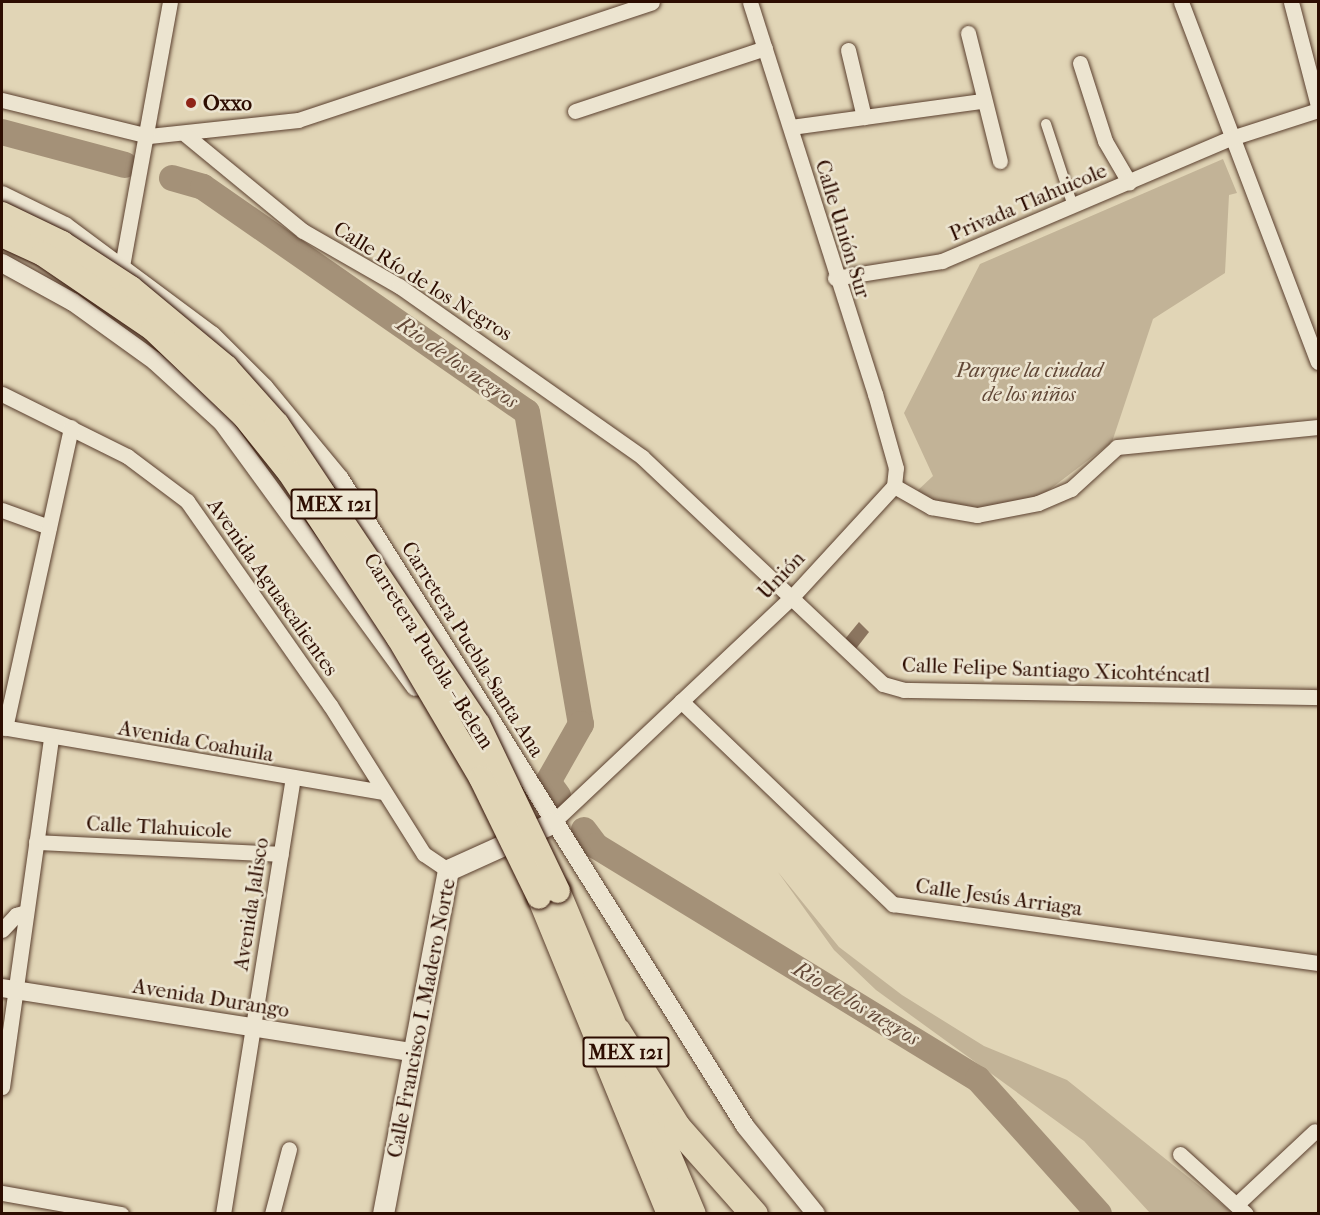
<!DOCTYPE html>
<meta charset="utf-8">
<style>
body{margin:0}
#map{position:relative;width:1320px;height:1215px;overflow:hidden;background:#e1d5b6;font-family:"IM FELL French Canon",serif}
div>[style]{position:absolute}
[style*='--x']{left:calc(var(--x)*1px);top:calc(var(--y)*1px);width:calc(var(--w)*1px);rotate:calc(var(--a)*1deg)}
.green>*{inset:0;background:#c2b397}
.river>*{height:26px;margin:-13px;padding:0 13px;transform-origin:13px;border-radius:13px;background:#a49178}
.building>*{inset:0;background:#8b755f}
.roads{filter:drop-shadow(0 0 2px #5a3f2e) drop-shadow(0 0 2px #5a3f2e)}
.pedestrian>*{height:10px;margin:-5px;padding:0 5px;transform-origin:5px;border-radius:5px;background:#ece4d0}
.minor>*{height:15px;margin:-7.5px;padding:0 7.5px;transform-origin:7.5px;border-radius:7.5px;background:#ece4d0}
.tertiary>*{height:18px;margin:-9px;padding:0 9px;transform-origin:9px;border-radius:9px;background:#ece4d0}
.secondary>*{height:21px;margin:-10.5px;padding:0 10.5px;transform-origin:10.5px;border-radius:10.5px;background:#ece4d0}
.primary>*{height:24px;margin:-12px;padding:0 12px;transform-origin:12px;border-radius:12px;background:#e1d5b6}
.motorway>*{height:27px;margin:-13.5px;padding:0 13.5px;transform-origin:13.5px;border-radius:13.5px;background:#e1d5b6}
.bridges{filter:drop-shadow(0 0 2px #2d0d01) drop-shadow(0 0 2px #2d0d01)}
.primary-bridge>*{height:24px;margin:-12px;padding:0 12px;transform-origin:12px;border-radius:12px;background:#e1d5b6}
.dots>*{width:16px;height:16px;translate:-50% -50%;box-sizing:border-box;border:3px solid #ece4d0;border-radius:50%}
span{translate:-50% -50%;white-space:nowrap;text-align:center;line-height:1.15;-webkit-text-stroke:5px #ece4d0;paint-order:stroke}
.shield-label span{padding:2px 4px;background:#ece4d0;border:2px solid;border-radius:4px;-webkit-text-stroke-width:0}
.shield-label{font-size:20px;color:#2d0d01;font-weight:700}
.poi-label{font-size:21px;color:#2d0d01;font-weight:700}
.left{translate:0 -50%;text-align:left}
.street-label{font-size:21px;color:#2d0d01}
.park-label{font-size:21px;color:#614736;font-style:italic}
.water-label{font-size:22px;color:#634837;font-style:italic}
.frame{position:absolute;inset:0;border:3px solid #2d0d01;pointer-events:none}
</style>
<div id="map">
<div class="green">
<div style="clip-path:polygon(1223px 159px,1237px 193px,1229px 195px,1225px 273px,1153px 319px,1112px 442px,1037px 499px,973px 511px,934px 504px,916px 492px,933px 476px,904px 413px,980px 264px)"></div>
<div style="clip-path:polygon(778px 872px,839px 947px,902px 995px,984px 1046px,1067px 1080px,1233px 1213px,1150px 1213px,1084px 1141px,876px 990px,834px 950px)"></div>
</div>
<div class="river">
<div style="--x:2;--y:132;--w:127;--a:15"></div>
<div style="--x:172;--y:178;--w:32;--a:16"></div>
<div style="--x:203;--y:187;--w:394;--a:34.8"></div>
<div style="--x:527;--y:412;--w:317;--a:80.2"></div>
<div style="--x:581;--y:724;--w:67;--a:119.6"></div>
<div style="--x:548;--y:782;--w:17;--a:54"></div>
<div style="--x:584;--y:830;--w:20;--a:53"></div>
<div style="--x:596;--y:846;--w:447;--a:31.4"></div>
<div style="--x:978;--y:1079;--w:181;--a:48.1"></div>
</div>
<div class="building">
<div style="clip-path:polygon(859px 622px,869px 632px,855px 650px,845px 639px)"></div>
</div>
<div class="roads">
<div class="pedestrian">
<div style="--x:1046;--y:124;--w:86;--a:71.8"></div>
</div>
<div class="minor">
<div style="--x:1181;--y:2;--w:385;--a:69.2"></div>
<div style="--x:1291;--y:2;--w:107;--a:75.4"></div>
<div style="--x:968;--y:33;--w:132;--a:76"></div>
<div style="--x:848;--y:50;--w:69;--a:76.6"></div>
<div style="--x:1080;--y:63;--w:82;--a:72.2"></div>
<div style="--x:1105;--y:141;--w:48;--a:59.7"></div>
<div style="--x:2;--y:100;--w:151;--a:13.8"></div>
<div style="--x:149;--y:136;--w:150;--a:-6.1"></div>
<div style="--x:298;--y:120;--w:373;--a:-18.4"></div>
<div style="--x:575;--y:111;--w:200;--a:-18.3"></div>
<div style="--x:791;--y:127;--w:193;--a:-7.8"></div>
<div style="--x:186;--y:135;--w:151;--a:39.4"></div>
<div style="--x:303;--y:231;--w:111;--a:29.8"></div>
<div style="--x:399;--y:286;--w:297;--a:35.1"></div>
<div style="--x:642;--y:457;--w:331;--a:43.3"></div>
<div style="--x:883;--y:684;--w:22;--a:16"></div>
<div style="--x:904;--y:690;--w:414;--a:1"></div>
<div style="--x:122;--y:266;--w:268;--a:-79.7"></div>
<div style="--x:835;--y:278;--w:108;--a:-9"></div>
<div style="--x:942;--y:261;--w:314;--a:-23.1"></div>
<div style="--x:1231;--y:138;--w:91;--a:-17.8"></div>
<div style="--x:2;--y:394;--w:140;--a:26.4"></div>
<div style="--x:127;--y:456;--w:75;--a:36.9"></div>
<div style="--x:187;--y:501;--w:249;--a:55"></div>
<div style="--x:330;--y:705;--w:176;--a:57.8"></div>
<div style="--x:424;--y:854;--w:29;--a:34"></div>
<div style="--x:894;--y:486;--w:43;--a:29.6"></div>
<div style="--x:931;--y:507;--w:47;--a:9.9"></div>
<div style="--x:977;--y:515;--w:62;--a:-11.1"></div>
<div style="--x:1038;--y:503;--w:36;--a:-23"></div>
<div style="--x:1071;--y:489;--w:62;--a:-42.4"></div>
<div style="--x:1117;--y:447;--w:202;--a:-5.7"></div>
<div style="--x:2;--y:510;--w:50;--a:19.9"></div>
<div style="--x:681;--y:701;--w:294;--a:43.8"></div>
<div style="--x:893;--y:904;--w:429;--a:7.9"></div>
<div style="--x:2;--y:727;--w:387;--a:9.7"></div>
<div style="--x:5;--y:728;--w:308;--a:-77.6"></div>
<div style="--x:552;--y:823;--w:328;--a:-43.3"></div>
<div style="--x:791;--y:598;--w:152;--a:-47.4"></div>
<div style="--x:894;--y:486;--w:18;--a:-84"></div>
<div style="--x:896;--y:468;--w:77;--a:-105.8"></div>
<div style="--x:875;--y:394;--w:411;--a:-107.7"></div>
<div style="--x:36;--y:842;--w:245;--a:2.8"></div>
<div style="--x:2;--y:930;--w:21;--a:-47"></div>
<div style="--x:16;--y:915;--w:10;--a:-17"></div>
<div style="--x:2;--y:1087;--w:352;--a:-82"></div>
<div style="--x:1180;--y:1154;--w:89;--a:42.3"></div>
<div style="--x:2;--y:1193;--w:121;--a:10"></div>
<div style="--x:1238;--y:1203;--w:105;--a:-43.1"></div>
<div style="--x:223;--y:1214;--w:441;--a:-80.9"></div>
<div style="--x:272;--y:1214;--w:67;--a:-75.3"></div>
</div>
<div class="tertiary">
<div style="--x:2;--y:195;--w:70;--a:26.2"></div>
<div style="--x:65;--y:226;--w:183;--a:36.6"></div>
<div style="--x:212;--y:335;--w:74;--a:45"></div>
<div style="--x:264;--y:387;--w:119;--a:50.4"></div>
<div style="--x:340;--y:479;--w:763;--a:57.95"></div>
<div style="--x:745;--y:1126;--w:113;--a:51.1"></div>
<div style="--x:2;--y:263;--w:81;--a:28.8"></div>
<div style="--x:73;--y:302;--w:101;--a:35.7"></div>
<div style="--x:155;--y:361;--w:91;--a:42.3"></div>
<div style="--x:222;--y:422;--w:328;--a:53.9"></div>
<div style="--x:2;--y:988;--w:416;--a:8.9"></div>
</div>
<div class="secondary">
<div style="--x:383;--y:1214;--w:350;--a:-79.3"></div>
<div style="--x:448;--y:870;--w:114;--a:-24.3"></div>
</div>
<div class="primary">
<div style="--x:558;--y:891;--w:350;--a:67.2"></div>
<div style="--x:539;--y:897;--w:343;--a:67.7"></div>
</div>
<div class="motorway">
<div style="--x:617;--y:1031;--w:113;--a:58"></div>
<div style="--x:677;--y:1127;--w:116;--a:48.5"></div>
</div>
</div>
<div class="bridges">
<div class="primary-bridge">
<div style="--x:2;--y:214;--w:67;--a:25.8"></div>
<div style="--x:62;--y:243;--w:82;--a:33.1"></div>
<div style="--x:131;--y:288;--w:124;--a:39.7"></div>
<div style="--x:226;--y:367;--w:76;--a:48.2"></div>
<div style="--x:277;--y:424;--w:361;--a:56.2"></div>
<div style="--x:478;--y:724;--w:185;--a:64.4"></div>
<div style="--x:2;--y:235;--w:45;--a:24.9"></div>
<div style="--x:43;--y:254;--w:133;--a:34.3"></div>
<div style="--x:153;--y:329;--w:126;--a:43.7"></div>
<div style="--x:244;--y:416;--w:72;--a:51.2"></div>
<div style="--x:289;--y:472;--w:198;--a:56.6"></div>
<div style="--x:398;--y:637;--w:164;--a:59.5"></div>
<div style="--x:481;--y:778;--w:132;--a:64"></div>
</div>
</div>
<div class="dots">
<div style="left:191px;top:103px;background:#8f2418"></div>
</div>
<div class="shield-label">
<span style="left:334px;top:504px">MEX 121</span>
<span style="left:626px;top:1052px">MEX 121</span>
</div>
<div class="poi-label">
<span class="left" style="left:203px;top:103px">Oxxo</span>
</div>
<div class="street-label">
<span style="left:1028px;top:202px;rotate:-23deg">Privada Tlahuicole</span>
<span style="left:843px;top:229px;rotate:73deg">Calle Unión Sur</span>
<span style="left:423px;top:281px;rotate:32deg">Calle Río de los Negros</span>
<span style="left:781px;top:575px;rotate:-46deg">Unión</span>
<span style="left:273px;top:587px;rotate:55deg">Avenida Aguascalientes</span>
<span style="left:473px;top:649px;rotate:58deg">Carretera Puebla-Santa Ana</span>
<span style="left:429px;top:651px;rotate:58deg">Carretera Puebla - Belem</span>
<span style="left:1056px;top:670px;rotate:2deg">Calle Felipe Santiago Xicohténcatl</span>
<span style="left:196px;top:741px;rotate:10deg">Avenida Coahuila</span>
<span style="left:159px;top:827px;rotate:3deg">Calle Tlahuicole</span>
<span style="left:999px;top:897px;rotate:8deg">Calle Jesús Arriaga</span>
<span style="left:251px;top:904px;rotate:-81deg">Avenida Jalisco</span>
<span style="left:211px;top:998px;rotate:9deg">Avenida Durango</span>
<span style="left:421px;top:1018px;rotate:-79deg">Calle Francisco I. Madero Norte</span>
</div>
<div class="park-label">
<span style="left:1029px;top:382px">Parque la ciudad<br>de los niños</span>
</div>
<div class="water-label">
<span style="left:457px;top:363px;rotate:35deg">Rio de los negros</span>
<span style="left:856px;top:1004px;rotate:31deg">Rio de los negros</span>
</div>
<div class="frame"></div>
</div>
